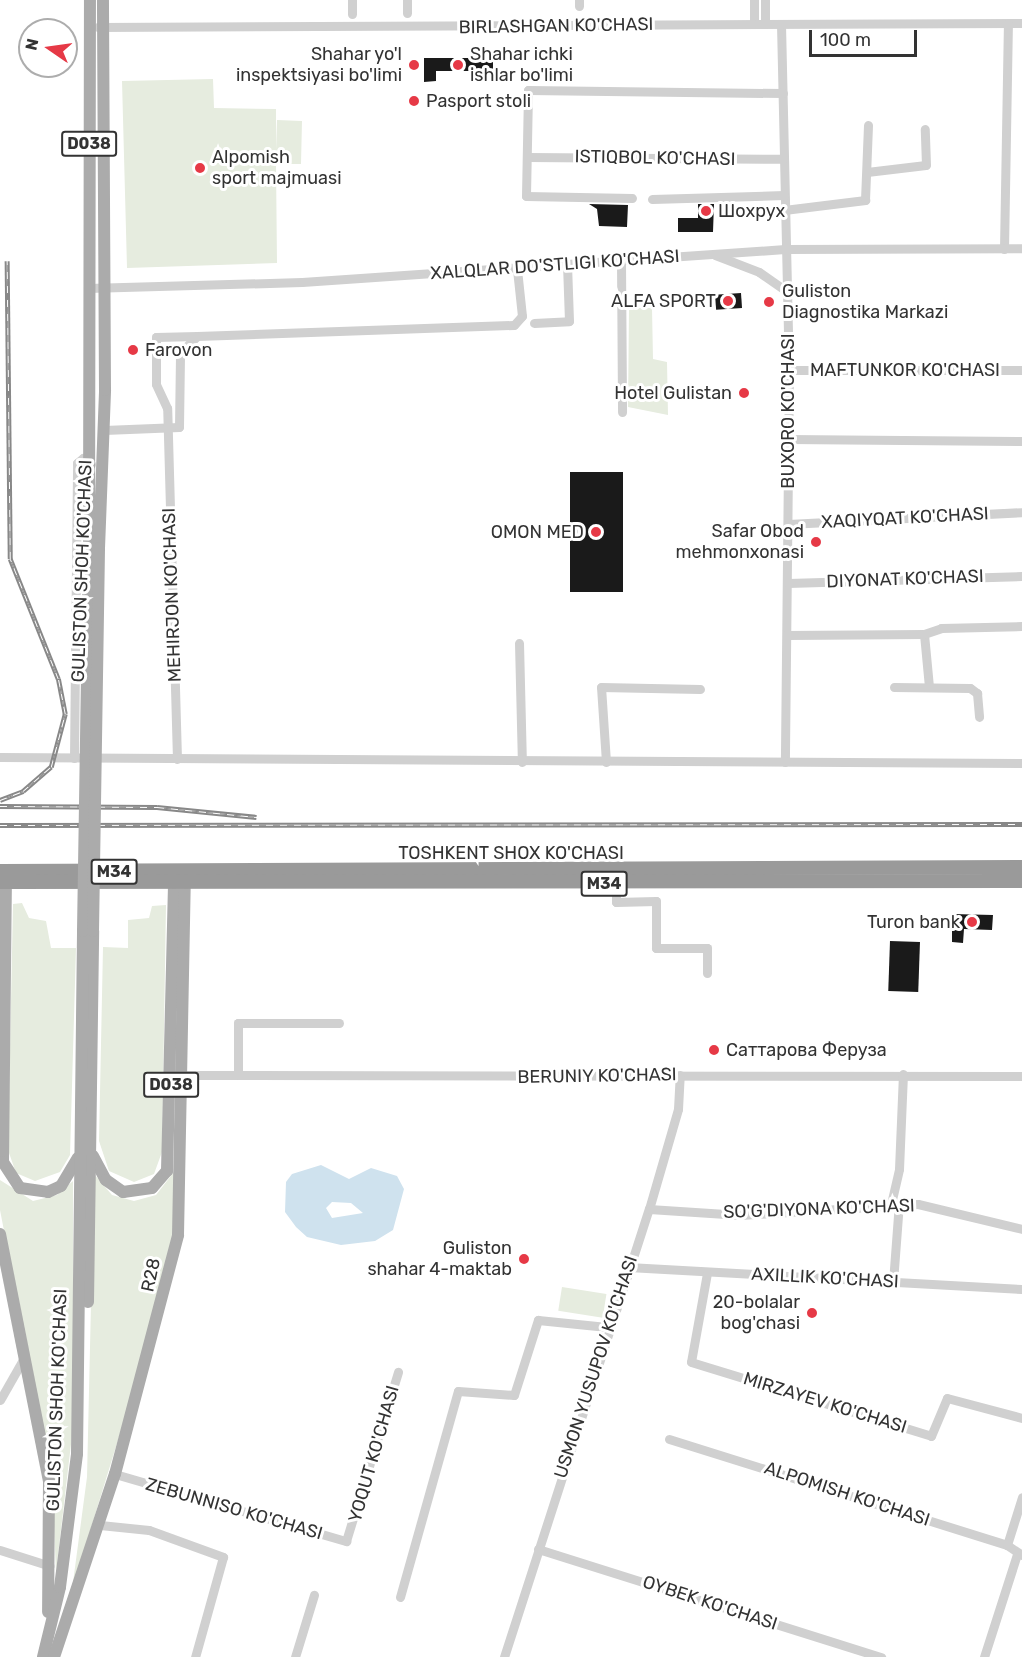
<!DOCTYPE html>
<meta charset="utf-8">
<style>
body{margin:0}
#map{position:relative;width:1022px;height:1657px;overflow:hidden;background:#fff;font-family:Rubik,sans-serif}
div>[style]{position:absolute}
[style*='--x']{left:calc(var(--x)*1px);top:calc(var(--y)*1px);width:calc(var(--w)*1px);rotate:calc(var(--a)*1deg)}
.green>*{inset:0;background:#e6ecdf;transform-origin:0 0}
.water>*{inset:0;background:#cfe2ee}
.building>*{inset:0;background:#1a1a1a;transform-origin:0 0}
.minor>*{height:9px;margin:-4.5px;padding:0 4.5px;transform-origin:4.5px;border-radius:4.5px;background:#d0d0d0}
.major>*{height:12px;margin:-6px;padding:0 6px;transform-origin:6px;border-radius:6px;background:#ababab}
.highway>*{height:14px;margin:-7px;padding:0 7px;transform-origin:7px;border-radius:7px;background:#9a9a9a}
.rail>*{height:4.5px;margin-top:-2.25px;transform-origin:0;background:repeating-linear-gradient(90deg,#fff 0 7px,#888 0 14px);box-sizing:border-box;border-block:2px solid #888}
.major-bridge>*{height:12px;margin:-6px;padding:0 6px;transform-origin:6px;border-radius:6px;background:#ababab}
.dots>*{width:16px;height:16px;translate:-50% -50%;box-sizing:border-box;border:3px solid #fff;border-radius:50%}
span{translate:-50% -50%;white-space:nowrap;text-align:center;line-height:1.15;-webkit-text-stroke:6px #fff;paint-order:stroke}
.shield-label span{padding:2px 4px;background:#fff;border:2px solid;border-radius:4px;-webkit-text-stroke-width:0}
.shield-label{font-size:16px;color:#333;font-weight:700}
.street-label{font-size:18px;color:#333}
.poi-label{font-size:18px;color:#333}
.right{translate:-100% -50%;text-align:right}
.left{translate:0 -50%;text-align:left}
.north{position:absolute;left:18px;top:18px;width:60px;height:60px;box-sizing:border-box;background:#fff;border:2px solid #adadad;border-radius:50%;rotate:283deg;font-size:16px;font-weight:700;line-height:24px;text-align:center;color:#333}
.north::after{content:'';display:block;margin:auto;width:21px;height:27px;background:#e63946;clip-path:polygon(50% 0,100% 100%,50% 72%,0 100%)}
.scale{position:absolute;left:809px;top:30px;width:108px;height:27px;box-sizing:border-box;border:3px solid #333;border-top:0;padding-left:8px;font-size:18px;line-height:21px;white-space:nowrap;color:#333;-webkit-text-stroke:4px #fff;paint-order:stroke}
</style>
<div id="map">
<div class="green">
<div style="clip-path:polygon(213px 79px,214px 108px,276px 109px,276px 150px,277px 120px,302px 121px,301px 164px,276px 164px,277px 263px,127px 268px,122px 81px)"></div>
<div style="clip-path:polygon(629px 308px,652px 308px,653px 359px,667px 362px,668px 415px,628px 407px)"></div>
<div style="clip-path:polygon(22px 903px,29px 918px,46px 921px,51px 948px,76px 948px,70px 1155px,60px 1172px,35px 1181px,16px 1173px,8px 1150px,13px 904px)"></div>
<div style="clip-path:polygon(166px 905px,162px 1152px,154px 1174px,134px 1182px,109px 1171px,99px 1141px,103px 947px,128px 948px,128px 920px,149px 918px,152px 906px)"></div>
<div style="clip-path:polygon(174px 1172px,174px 1237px,152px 1329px,72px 1590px,87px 1477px,94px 1174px,112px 1195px,134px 1201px,156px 1195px)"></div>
<div style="clip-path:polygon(0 1180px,33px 1201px,57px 1195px,73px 1181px,73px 1427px,56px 1572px,52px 1479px,0 1210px)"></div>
<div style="left:562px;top:1287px;width:45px;height:24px;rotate:9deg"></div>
</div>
<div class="water">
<div style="clip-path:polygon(evenodd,321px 1165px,349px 1179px,371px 1168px,397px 1176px,404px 1189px,393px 1230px,375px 1241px,341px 1245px,307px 1237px,296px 1227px,285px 1212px,286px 1182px,292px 1174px,321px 1165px,332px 1202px,351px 1203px,363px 1213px,332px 1218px,326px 1208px,332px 1202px)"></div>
</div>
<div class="building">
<div style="clip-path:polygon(424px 58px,493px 58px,493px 71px,436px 71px,436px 81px,424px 82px)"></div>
<div style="clip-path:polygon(589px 204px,628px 205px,627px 227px,599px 226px,597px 209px)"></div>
<div style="clip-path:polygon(698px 204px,714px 204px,713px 232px,678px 232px,678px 218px,698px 218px)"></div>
<div style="left:741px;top:293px;width:15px;height:26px;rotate:86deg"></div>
<div style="left:570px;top:472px;width:53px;height:120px"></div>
<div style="clip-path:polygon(952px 914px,993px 915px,992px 930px,964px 929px,963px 943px,952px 942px)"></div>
<div style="left:890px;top:941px;width:30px;height:50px;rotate:2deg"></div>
</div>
<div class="minor">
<div style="--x:352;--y:0;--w:14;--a:90"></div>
<div style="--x:407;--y:0;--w:13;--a:90"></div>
<div style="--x:754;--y:0;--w:24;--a:90"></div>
<div style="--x:765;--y:0;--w:24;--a:90"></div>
<div style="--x:579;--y:6;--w:6;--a:-90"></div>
<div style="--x:781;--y:24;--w:346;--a:88.7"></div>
<div style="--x:789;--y:370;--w:392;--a:90.6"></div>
<div style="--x:98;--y:27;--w:924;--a:-0.25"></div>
<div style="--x:527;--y:157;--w:256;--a:0.4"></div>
<div style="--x:867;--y:172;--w:59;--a:-6.8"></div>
<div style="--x:926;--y:165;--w:36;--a:-92"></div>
<div style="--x:632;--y:198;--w:106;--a:-178.9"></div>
<div style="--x:526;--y:196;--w:106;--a:-88.9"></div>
<div style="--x:528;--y:90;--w:255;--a:0.7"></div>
<div style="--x:652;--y:199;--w:132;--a:-1.7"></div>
<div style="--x:784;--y:210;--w:82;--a:-7"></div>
<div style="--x:865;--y:200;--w:75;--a:-87.7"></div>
<div style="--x:1004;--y:249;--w:225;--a:-89"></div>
<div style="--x:715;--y:255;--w:47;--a:21.1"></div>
<div style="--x:759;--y:272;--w:33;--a:35"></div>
<div style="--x:621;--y:261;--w:151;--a:89.6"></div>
<div style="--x:88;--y:288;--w:214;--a:-1.6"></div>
<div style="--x:302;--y:282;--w:484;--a:-3.9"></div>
<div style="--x:785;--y:249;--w:237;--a:-0.2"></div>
<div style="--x:534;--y:323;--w:35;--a:-3"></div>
<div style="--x:569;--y:321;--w:56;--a:-92"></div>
<div style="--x:789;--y:370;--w:233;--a:0"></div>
<div style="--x:104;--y:430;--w:75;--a:-2.3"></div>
<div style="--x:179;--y:427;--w:74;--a:-89.2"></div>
<div style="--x:180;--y:353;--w:24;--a:-45"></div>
<div style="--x:197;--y:336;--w:317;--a:-2"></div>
<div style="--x:514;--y:325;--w:12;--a:-48"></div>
<div style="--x:522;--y:316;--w:47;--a:-96.1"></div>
<div style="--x:788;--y:439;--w:234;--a:0.5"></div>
<div style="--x:788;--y:524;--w:234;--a:-2.9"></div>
<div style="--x:788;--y:583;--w:234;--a:-1.7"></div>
<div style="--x:924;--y:634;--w:53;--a:84.6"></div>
<div style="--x:787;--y:635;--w:137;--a:-0.4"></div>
<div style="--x:924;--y:634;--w:18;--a:-19"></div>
<div style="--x:941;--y:628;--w:81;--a:-1.4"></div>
<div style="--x:519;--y:643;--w:119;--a:88.6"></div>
<div style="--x:894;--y:687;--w:76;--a:0.8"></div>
<div style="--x:970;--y:688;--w:9;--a:36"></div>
<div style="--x:977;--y:693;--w:24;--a:85"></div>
<div style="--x:0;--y:757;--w:1022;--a:0.34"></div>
<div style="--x:74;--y:758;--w:295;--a:-89.4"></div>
<div style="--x:77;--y:463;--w:8;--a:-40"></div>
<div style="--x:83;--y:458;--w:10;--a:37"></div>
<div style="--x:177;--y:759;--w:351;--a:-91.6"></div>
<div style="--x:167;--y:408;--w:26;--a:-115"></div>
<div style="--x:156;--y:384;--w:47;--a:-90"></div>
<div style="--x:156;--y:337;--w:41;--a:-1.4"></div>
<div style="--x:606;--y:762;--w:75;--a:-93.8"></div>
<div style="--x:601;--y:687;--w:99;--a:1.2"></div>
<div style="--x:616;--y:884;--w:18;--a:90"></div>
<div style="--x:616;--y:902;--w:40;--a:-1.4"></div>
<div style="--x:656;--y:901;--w:47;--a:90"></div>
<div style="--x:656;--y:948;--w:51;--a:0"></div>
<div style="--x:707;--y:948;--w:25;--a:90"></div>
<div style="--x:175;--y:1075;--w:847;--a:0.07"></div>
<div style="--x:238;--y:1075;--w:52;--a:-90"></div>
<div style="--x:238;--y:1023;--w:101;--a:0"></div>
<div style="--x:891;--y:1204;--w:36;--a:-77"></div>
<div style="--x:899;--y:1169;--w:95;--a:-87.6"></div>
<div style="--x:649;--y:1209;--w:92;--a:3.7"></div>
<div style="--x:741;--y:1215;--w:177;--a:-3.6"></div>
<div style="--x:918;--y:1204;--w:107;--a:13.5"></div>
<div style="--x:628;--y:1267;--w:395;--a:3.2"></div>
<div style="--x:707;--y:1273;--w:90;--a:100.2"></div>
<div style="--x:691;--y:1362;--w:251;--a:17.1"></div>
<div style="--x:931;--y:1436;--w:41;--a:-67.2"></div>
<div style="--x:947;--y:1398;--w:78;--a:14.9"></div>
<div style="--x:893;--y:1282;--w:79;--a:-85.7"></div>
<div style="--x:0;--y:1400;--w:48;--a:-60.3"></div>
<div style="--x:669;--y:1439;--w:354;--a:17.4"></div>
<div style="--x:1007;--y:1545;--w:18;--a:34"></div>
<div style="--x:115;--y:1474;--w:241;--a:16.2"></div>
<div style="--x:346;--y:1541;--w:177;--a:-72.9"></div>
<div style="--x:100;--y:1525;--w:49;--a:5.8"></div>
<div style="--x:149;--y:1530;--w:79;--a:20"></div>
<div style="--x:223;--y:1557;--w:104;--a:105.6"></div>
<div style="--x:1007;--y:1545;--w:50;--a:-72.6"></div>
<div style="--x:538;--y:1549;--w:360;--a:17.5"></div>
<div style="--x:0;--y:1550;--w:52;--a:17.7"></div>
<div style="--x:400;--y:1597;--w:214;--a:-74.3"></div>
<div style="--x:458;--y:1391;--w:56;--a:4.1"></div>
<div style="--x:514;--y:1395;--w:79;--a:-72.3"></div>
<div style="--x:538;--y:1320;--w:69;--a:5.8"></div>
<div style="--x:295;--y:1657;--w:65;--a:-73"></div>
<div style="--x:504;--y:1657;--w:471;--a:-72.1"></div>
<div style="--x:649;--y:1209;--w:104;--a:-73.8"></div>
<div style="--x:678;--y:1109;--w:34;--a:-87"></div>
<div style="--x:984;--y:1657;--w:108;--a:-72.2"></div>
</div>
<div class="major">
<div style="--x:89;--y:547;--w:547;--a:-89.9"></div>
<div style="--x:99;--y:548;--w:158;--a:-87.8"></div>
<div style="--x:105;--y:390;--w:390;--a:-90.3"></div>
<div style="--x:6;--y:874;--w:288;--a:90.6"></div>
<div style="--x:3;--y:1162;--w:31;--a:57"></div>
<div style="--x:20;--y:1188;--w:28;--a:8"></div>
<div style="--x:48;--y:1192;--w:14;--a:-25"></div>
<div style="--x:61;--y:1186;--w:33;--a:-59"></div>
<div style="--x:93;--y:1156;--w:27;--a:62"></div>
<div style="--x:106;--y:1180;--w:21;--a:35"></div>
<div style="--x:123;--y:1192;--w:29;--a:-8"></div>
<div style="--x:152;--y:1188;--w:23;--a:-49"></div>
<div style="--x:167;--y:1171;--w:287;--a:-88.6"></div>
<div style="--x:0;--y:1234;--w:252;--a:78.8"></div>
<div style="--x:49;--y:1481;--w:131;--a:90.4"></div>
<div style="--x:88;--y:1302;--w:371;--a:-89.2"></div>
<div style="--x:43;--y:1657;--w:72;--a:-76.3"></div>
<div style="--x:60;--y:1587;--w:134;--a:-82.7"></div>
<div style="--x:77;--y:1454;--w:523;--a:-89.34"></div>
<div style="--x:54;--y:1657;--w:193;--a:-71.6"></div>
<div style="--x:115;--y:1474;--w:247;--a:-75.2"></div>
<div style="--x:178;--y:1235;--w:351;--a:-88.9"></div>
</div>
<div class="highway">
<div style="--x:0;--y:871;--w:1022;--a:-0.22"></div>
<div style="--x:0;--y:882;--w:1022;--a:-0.06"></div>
</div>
<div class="rail">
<div style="--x:0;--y:800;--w:25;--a:-21"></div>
<div style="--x:23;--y:791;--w:37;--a:-41"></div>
<div style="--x:51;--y:767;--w:55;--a:-75.2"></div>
<div style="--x:65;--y:714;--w:36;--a:-101"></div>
<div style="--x:58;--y:679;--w:129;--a:-111.8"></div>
<div style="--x:10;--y:559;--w:298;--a:-90.6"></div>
<div style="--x:0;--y:806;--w:157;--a:0.4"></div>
<div style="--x:157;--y:807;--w:100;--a:5.7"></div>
<div style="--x:0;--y:825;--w:1022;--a:-0.06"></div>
</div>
<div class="major-bridge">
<div style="--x:83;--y:931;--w:384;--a:-89.1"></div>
<div style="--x:93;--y:931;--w:383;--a:-89.1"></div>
</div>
<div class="dots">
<div style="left:414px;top:65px;background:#e63946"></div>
<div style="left:458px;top:65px;background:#e63946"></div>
<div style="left:414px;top:101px;background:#e63946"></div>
<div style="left:200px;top:168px;background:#e63946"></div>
<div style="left:706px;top:211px;background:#e63946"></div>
<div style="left:728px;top:301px;background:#e63946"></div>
<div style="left:769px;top:302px;background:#e63946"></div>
<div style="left:133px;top:350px;background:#e63946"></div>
<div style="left:744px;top:393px;background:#e63946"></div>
<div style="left:596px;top:532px;background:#e63946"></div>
<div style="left:816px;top:542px;background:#e63946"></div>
<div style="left:972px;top:922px;background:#e63946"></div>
<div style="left:714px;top:1050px;background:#e63946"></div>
<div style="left:524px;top:1259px;background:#e63946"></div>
<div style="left:812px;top:1313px;background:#e63946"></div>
</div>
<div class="shield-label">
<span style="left:89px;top:144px">D038</span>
<span style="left:114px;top:872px">M34</span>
<span style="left:604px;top:884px">M34</span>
<span style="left:171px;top:1085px">D038</span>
</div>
<div class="street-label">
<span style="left:556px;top:26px;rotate:-1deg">BIRLASHGAN KO'CHASI</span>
<span style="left:655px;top:158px;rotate:1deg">ISTIQBOL KO'CHASI</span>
<span style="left:555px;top:265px;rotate:-4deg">XALQLAR DO'STLIGI KO'CHASI</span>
<span style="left:905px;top:370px">MAFTUNKOR KO'CHASI</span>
<span style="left:788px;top:411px;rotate:-90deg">BUXORO KO'CHASI</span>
<span style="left:905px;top:518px;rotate:-3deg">XAQIYQAT KO'CHASI</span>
<span style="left:82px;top:571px;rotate:-88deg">GULISTON SHOH KO'CHASI</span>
<span style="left:905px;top:579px;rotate:-2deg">DIYONAT KO'CHASI</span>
<span style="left:172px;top:595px;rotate:-92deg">MEHIRJON KO'CHASI</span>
<span style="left:511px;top:853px">TOSHKENT SHOX KO'CHASI</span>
<span style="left:597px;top:1076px;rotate:-1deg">BERUNIY KO'CHASI</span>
<span style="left:819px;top:1209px;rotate:-2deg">SO'G'DIYONA KO'CHASI</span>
<span style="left:151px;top:1275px;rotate:-78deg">R28</span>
<span style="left:825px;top:1278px;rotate:3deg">AXILLIK KO'CHASI</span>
<span style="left:596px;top:1367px;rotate:-72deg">USMON YUSUPOV KO'CHASI</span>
<span style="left:57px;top:1400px;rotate:-88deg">GULISTON SHOH KO'CHASI</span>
<span style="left:825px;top:1403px;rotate:17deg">MIRZAYEV KO'CHASI</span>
<span style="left:374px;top:1454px;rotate:-74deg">YOQUT KO'CHASI</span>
<span style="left:847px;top:1494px;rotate:18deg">ALPOMISH KO'CHASI</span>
<span style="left:234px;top:1509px;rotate:16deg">ZEBUNNISO KO'CHASI</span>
<span style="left:710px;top:1603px;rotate:18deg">OYBEK KO'CHASI</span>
</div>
<div class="poi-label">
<span class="right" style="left:402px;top:65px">Shahar yo'l<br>inspektsiyasi bo'limi</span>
<span class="left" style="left:470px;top:65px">Shahar ichki<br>ishlar bo'limi</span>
<span class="left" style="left:426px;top:101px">Pasport stoli</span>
<span class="left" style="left:212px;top:168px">Alpomish<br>sport majmuasi</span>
<span class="left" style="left:718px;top:211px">Шохрух</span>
<span class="left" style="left:782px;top:302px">Guliston<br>Diagnostika Markazi</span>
<span class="right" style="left:716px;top:301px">ALFA SPORT</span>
<span class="left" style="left:145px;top:350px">Farovon</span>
<span class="right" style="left:732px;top:393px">Hotel Gulistan</span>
<span class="right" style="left:584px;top:532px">OMON MED</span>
<span class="right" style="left:804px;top:542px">Safar Obod<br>mehmonxonasi</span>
<span class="right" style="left:960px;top:922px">Turon bank</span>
<span class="left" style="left:726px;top:1050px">Саттарова Феруза</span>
<span class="right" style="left:512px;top:1259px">Guliston<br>shahar 4-maktab</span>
<span class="right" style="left:800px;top:1313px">20-bolalar<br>bog'chasi</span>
</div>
<div class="north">N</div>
<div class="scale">100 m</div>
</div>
